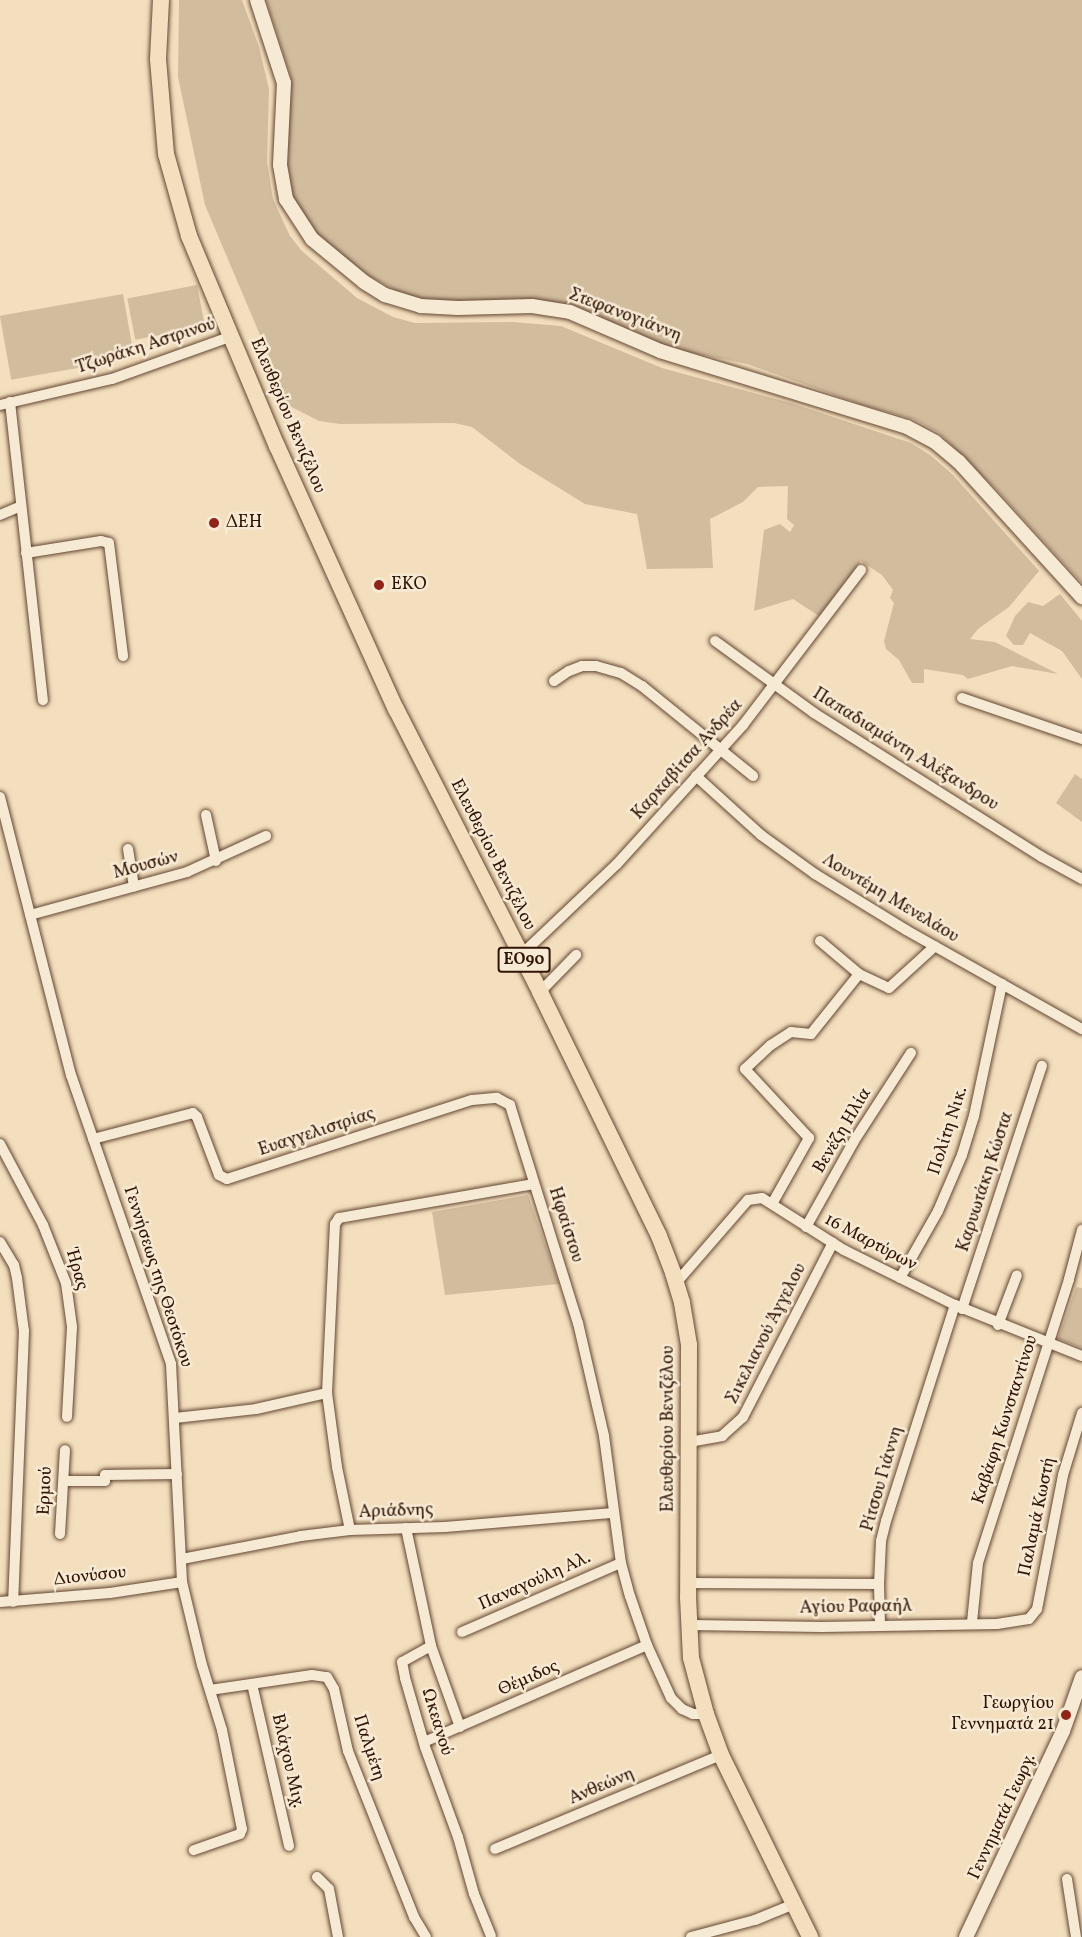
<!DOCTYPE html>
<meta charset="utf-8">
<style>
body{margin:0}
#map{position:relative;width:1082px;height:1937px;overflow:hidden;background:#f3debd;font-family:Vollkorn,serif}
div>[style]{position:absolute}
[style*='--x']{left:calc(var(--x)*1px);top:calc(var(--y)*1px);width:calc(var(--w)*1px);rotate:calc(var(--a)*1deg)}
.green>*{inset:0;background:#d2bc9e;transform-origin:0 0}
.roads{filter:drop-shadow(0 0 2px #624632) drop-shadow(0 0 2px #624632)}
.minor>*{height:10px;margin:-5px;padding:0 5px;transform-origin:5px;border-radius:5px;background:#f7ead4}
.tertiary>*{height:14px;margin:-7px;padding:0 7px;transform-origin:7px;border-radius:7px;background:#f7ead4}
.primary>*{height:16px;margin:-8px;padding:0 8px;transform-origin:8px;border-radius:8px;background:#f3debd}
.dots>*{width:16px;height:16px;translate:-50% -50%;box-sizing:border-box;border:3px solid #f7ead4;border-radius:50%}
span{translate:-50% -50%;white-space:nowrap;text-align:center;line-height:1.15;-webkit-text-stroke:5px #f7ead4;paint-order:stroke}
.shield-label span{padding:2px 4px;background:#f7ead4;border:2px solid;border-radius:4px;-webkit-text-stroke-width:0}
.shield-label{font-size:16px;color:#321404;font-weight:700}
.street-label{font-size:18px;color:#321404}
.poi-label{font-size:18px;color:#321404}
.left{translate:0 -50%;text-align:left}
.right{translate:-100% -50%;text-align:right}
</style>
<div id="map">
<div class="green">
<div style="clip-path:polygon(179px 0,242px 0,259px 47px,269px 89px,267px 162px,273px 199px,290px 236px,302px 251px,357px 298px,393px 317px,415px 323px,514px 322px,561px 326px,662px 368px,791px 403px,911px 443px,930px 455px,953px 475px,1039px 571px,1009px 607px,978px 629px,970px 639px,995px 642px,1058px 674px,1012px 666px,968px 679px,963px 675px,924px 669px,924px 683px,912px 683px,899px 660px,886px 649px,884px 641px,894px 603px,890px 598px,893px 590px,882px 575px,861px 561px,819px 616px,793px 599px,754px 611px,764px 530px,780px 524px,790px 532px,794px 525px,787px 519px,788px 486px,758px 487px,743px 502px,710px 519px,713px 568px,647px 569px,637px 514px,585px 504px,520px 464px,472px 427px,454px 423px,340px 424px,319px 421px,276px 399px,272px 385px,274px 368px,205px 205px,178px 77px)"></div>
<div style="clip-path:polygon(266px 0,1082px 0,1082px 583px,994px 487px,939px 433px,913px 419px,863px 405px,747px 364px,678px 350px,643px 338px,585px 311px,561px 303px,433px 301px,406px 296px,367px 275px,310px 229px,297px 209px,289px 186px,287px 162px,291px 77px)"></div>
<div style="left:197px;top:285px;width:42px;height:71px;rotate:79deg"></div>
<div style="left:123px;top:294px;width:65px;height:125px;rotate:80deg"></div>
<div style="clip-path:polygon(1060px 594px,1082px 621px,1082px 679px,1062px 651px,1030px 633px,1023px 645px,1014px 645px,1006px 636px,1015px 616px,1028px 602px,1043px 606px)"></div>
<div style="clip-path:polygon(1075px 774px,1082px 779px,1082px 822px,1056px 803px)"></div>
<div style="clip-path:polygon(528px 1195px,559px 1284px,445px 1295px,432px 1212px)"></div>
<div style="clip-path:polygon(1076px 1287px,1082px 1288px,1082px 1348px,1058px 1339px)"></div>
</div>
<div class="roads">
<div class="minor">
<div style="--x:10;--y:402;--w:300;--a:83.7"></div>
<div style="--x:0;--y:405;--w:115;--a:-13.1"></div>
<div style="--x:112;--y:379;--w:127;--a:-19.7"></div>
<div style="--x:0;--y:515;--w:23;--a:-23"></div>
<div style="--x:26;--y:553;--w:76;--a:-9.1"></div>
<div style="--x:101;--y:541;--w:8;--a:14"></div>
<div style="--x:109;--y:543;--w:114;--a:82.9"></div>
<div style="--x:715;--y:641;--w:122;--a:36"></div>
<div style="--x:814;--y:713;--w:270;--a:32.3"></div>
<div style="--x:1042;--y:857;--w:46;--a:28.8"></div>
<div style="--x:554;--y:681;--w:18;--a:-34"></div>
<div style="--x:569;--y:671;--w:14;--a:-21"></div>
<div style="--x:582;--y:666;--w:14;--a:0"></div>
<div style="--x:596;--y:666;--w:26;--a:16"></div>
<div style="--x:621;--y:673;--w:25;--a:32"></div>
<div style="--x:642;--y:686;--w:143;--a:39"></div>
<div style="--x:962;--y:698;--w:127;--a:18.9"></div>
<div style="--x:696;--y:776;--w:88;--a:42.2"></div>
<div style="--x:761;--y:835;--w:67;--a:35.8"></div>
<div style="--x:815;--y:874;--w:107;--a:31.6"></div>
<div style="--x:906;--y:930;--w:202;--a:29.4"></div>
<div style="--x:0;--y:797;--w:287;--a:75.7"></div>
<div style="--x:71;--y:1075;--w:306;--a:70.9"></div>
<div style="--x:171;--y:1364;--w:218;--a:87.1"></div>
<div style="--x:182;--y:1582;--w:85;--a:76.5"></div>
<div style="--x:202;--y:1665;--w:68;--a:72.9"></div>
<div style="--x:222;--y:1730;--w:101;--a:78.6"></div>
<div style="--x:242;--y:1829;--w:5;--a:112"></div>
<div style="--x:240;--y:1834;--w:49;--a:160.8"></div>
<div style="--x:206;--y:815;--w:47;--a:77.7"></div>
<div style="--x:128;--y:849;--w:38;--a:81"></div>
<div style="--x:30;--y:915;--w:163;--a:-15.3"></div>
<div style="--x:187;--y:872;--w:87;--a:-24.5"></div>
<div style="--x:820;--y:941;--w:51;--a:40.2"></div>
<div style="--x:859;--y:974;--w:33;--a:25"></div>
<div style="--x:889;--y:988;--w:62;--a:-42.4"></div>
<div style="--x:521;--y:955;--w:132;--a:-43.5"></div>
<div style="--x:617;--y:864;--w:188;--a:-47.8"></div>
<div style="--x:743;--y:725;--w:195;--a:-52.7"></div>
<div style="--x:540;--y:992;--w:52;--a:-45.8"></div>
<div style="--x:93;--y:1139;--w:103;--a:-14.6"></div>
<div style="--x:193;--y:1113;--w:6;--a:45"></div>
<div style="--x:197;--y:1117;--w:62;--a:69.2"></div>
<div style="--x:219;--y:1175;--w:9;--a:27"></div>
<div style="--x:227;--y:1179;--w:257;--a:-17.9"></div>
<div style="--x:472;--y:1100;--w:25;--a:-5"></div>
<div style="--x:497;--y:1098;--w:15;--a:28"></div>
<div style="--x:510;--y:1105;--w:228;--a:72.7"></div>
<div style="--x:578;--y:1323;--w:116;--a:77"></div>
<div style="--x:604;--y:1436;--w:128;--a:82.4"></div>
<div style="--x:621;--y:1563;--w:34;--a:75"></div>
<div style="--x:630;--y:1596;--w:52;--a:70.9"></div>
<div style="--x:647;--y:1645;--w:58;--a:65.6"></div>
<div style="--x:671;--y:1698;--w:16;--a:45"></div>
<div style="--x:682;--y:1709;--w:12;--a:24"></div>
<div style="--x:693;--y:1714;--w:13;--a:0"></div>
<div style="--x:0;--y:1144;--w:92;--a:62"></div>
<div style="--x:43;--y:1225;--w:62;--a:68.4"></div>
<div style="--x:66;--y:1283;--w:44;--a:82.2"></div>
<div style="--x:72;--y:1327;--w:90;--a:93.2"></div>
<div style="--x:772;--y:1204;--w:76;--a:-60.7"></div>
<div style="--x:809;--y:1138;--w:94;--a:-132.8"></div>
<div style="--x:745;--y:1069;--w:35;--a:-43"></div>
<div style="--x:771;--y:1045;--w:24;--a:-33"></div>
<div style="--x:791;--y:1032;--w:20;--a:6"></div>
<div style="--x:811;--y:1034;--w:77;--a:-51.3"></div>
<div style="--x:806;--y:1227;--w:98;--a:-60.8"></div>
<div style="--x:854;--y:1141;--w:105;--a:-57.1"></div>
<div style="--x:0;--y:1242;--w:27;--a:59"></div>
<div style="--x:14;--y:1265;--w:13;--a:77"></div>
<div style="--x:17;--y:1278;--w:53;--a:82.5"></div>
<div style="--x:24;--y:1331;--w:271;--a:92.3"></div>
<div style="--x:900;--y:1278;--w:77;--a:-60.4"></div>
<div style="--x:938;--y:1211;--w:61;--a:-66.8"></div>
<div style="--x:962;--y:1155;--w:41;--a:-72.9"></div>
<div style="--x:974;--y:1116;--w:135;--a:-78"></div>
<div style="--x:676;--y:1283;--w:110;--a:-49.1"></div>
<div style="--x:748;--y:1200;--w:14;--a:-8"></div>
<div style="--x:762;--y:1198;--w:97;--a:32.4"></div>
<div style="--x:844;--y:1250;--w:124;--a:26.4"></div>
<div style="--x:955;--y:1305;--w:137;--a:21.9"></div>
<div style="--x:962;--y:1309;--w:256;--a:-71.8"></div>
<div style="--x:998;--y:1325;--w:53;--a:-69.2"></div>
<div style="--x:175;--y:1418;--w:81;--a:-6.3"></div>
<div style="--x:256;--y:1409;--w:73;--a:-12.7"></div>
<div style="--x:689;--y:1442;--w:34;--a:-10"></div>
<div style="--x:722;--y:1436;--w:28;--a:-42"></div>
<div style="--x:743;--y:1417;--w:196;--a:-62.7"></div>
<div style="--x:64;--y:1481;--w:41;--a:0"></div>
<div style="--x:105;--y:1481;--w:6;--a:-90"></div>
<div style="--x:105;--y:1475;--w:72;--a:-0.8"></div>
<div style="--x:406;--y:1528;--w:121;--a:78"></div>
<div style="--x:431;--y:1646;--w:33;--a:151"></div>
<div style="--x:402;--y:1662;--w:16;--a:79"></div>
<div style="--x:405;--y:1678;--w:72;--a:73.8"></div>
<div style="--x:425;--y:1747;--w:96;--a:69.9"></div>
<div style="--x:458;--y:1837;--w:59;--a:74.3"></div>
<div style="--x:474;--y:1894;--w:45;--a:68"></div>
<div style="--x:350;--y:1530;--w:64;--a:-101.7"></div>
<div style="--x:337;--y:1467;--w:75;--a:-97.7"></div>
<div style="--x:327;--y:1393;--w:169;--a:-87.3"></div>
<div style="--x:335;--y:1224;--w:7;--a:-56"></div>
<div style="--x:339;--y:1218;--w:197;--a:-9.9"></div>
<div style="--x:60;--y:1534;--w:84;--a:-86.6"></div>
<div style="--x:182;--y:1559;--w:121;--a:-10.9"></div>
<div style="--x:301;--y:1536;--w:49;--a:-7"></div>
<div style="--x:350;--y:1530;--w:95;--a:-1.8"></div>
<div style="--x:445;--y:1527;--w:169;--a:-4.8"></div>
<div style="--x:688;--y:1583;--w:191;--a:0.3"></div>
<div style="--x:879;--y:1584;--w:43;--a:-87.3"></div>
<div style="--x:881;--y:1541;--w:21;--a:-76"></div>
<div style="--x:886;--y:1521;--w:227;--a:-72.3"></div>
<div style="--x:879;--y:1584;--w:40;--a:88.6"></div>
<div style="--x:0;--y:1602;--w:110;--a:-4.7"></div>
<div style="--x:110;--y:1593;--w:73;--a:-8.7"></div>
<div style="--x:972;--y:1622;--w:59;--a:-84.2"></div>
<div style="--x:978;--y:1563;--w:298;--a:-72.2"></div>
<div style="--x:1069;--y:1279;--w:51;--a:-75.1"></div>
<div style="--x:691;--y:1625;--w:131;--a:0.9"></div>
<div style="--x:822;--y:1627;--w:175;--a:-1"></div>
<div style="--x:997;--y:1624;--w:32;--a:-9"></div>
<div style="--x:1029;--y:1619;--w:13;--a:-51"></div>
<div style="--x:1037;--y:1609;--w:136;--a:-79"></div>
<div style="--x:1063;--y:1475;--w:65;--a:-73"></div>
<div style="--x:462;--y:1632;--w:173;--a:-23.5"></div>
<div style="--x:431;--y:1646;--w:86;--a:70.3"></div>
<div style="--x:252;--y:1684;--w:166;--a:77.1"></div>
<div style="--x:210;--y:1690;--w:103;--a:-8.4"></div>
<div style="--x:312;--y:1675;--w:15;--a:8"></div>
<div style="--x:327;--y:1677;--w:14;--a:60"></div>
<div style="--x:334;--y:1689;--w:64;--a:77.3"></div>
<div style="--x:348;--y:1751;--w:179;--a:68.3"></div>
<div style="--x:414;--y:1917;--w:23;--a:59"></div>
<div style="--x:424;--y:1742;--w:243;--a:-23.5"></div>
<div style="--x:495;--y:1849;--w:245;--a:-22.6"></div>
<div style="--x:317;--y:1877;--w:17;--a:45"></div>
<div style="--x:329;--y:1889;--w:49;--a:79.4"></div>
<div style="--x:1067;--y:1879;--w:59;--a:81.2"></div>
<div style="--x:691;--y:1937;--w:66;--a:-14.9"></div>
<div style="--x:755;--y:1920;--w:42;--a:-22.3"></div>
</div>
<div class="tertiary">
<div style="--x:257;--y:0;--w:87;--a:72"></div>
<div style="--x:284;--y:83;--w:82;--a:92.8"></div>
<div style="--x:280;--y:165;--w:35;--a:80"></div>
<div style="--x:286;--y:199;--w:48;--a:57"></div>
<div style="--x:312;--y:239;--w:67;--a:39.6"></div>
<div style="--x:364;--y:282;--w:25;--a:32"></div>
<div style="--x:385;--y:295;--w:38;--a:17"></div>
<div style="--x:421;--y:306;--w:37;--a:3"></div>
<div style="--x:458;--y:308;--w:74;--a:-1.5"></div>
<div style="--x:532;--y:306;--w:38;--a:9"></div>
<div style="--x:570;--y:312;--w:98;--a:23.4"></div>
<div style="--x:660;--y:351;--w:258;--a:17.1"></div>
<div style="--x:907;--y:427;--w:32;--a:28"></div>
<div style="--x:935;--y:442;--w:31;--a:40"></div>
<div style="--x:959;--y:462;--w:183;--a:47.7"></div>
<div style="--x:966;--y:1937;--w:228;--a:-64.8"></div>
<div style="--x:1063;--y:1731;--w:57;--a:-70.6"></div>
</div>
<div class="primary">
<div style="--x:161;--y:0;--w:59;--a:92.9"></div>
<div style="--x:158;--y:59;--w:95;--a:85.2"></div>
<div style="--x:166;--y:154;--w:85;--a:74.3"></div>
<div style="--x:189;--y:236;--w:228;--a:67.3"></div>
<div style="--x:277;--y:446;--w:289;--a:65.7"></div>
<div style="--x:396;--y:709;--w:318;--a:63"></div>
<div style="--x:540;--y:992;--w:271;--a:64"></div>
<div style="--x:659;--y:1236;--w:40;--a:69"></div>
<div style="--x:673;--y:1273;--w:31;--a:73"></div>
<div style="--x:682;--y:1303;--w:43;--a:80.5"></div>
<div style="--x:689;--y:1345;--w:252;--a:90.2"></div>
<div style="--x:688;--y:1597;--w:61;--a:87.2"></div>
<div style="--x:691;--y:1658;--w:58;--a:75"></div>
<div style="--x:706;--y:1714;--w:44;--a:69.9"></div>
<div style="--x:721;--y:1755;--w:203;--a:63.9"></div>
</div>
</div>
<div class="dots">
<div style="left:214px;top:523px;background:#8f2418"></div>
<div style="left:379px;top:585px;background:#8f2418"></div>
<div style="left:1066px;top:1715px;background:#8f2418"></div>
</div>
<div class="shield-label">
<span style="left:524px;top:960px">ΕΟ90</span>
</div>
<div class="street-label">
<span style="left:625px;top:316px;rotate:21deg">Στεφανογιάννη</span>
<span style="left:146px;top:347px;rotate:-18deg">Τζωράκη Αστρινού</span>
<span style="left:287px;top:416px;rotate:67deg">Ελευθερίου Βενιζέλου</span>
<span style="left:905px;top:750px;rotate:32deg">Παπαδιαμάντη Αλέξανδρου</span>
<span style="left:688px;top:760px;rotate:-48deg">Καρκαβίτσα Ανδρέα</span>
<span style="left:492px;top:855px;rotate:63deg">Ελευθερίου Βενιζέλου</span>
<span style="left:146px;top:866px;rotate:-15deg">Μουσών</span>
<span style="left:890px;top:899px;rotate:31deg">Λουντέμη Μενελάου</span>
<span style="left:843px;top:1131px;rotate:-59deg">Βενέζη Ηλία</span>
<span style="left:949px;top:1131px;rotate:-72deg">Πολίτη Νικ.</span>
<span style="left:317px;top:1133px;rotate:-18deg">Ευαγγελιστρίας</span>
<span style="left:986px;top:1182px;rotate:-72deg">Καρυωτάκη Κώστα</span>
<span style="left:565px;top:1225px;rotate:72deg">Ηφαίστου</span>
<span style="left:870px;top:1243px;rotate:28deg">16 Μαρτύρων</span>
<span style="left:76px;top:1270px;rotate:74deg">Ήρας</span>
<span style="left:157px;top:1277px;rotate:72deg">Γεννήσεως της Θεοτόκου</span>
<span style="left:767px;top:1334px;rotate:-63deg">Σικελιανού Άγγελου</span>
<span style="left:1006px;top:1420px;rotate:-72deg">Καβάφη Κωνσταντίνου</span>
<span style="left:669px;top:1429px;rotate:-90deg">Ελευθερίου Βενιζέλου</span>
<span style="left:883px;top:1479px;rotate:-74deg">Ρίτσου Γιάννη</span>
<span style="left:46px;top:1491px;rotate:-87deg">Ερμού</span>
<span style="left:396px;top:1512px;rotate:-2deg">Αριάδνης</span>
<span style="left:1038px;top:1517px;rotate:-78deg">Παλαμά Κωστή</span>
<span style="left:90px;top:1577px;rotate:-6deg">Διονύσου</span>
<span style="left:535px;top:1582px;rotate:-24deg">Παναγούλη Αλ.</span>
<span style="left:856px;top:1608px;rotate:-1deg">Αγίου Ραφαήλ</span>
<span style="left:529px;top:1679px;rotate:-24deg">Θέμιδος</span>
<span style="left:436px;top:1722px;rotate:73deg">Ωκεανού</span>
<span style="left:368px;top:1748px;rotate:72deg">Παλμέτη</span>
<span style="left:287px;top:1761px;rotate:77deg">Βλάχου Μιχ.</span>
<span style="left:602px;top:1787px;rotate:-23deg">Ανθεώνη</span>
<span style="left:1003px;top:1817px;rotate:-65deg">Γεννηματά Γεωργ.</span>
</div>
<div class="poi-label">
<span class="left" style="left:226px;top:523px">ΔΕΗ</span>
<span class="left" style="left:391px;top:585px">EKO</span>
<span class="right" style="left:1054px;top:1715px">Γεωργίου<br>Γεννηματά 21</span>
</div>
</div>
